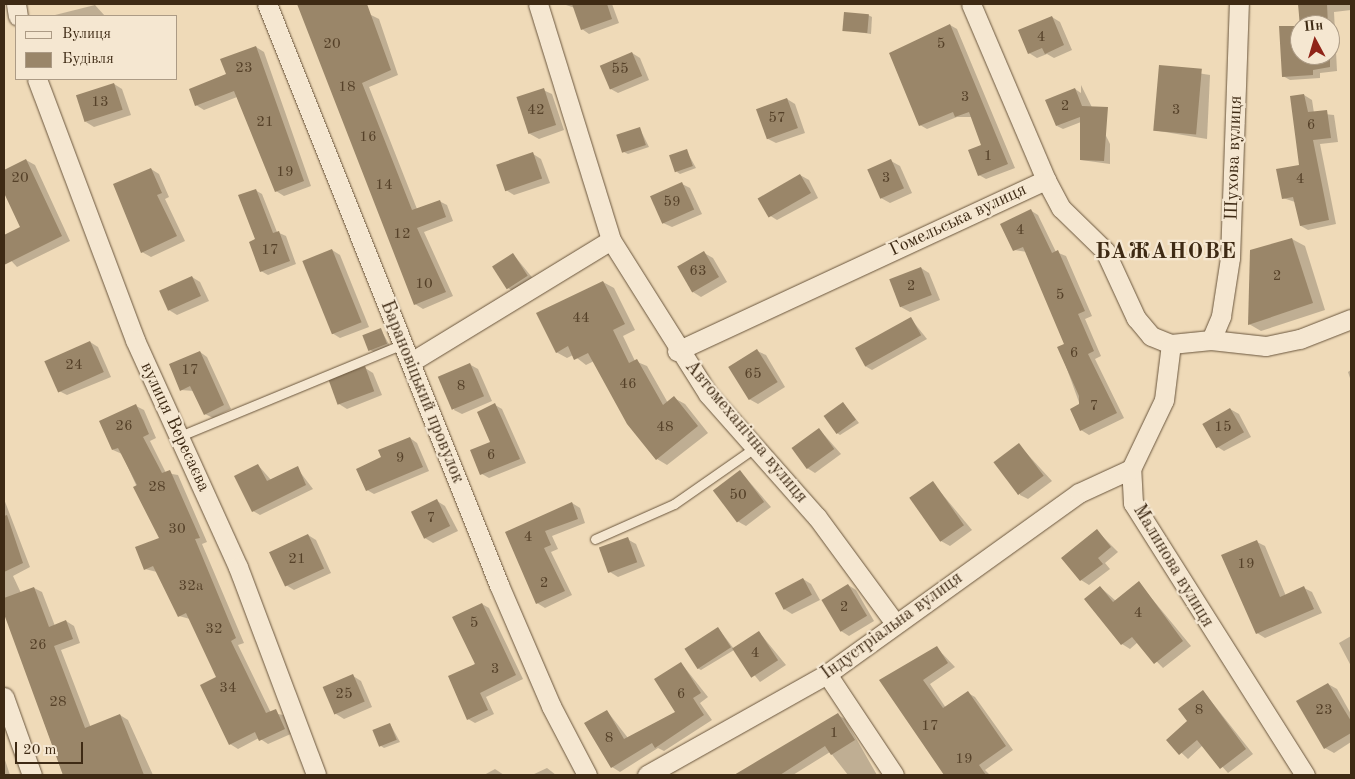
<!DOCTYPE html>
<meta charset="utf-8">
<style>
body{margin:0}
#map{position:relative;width:1355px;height:779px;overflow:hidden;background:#efdab8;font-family:"Old Standard TT",serif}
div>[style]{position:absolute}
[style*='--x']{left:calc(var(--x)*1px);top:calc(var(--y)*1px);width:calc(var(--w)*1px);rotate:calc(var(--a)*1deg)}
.shadow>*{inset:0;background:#0003}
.building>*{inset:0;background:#9a8669;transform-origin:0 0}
.roads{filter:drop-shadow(0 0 1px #6a563d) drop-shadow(0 0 1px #6a563d)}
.service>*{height:9px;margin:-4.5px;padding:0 4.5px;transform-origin:4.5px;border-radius:4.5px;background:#f5e7d1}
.minor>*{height:19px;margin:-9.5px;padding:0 9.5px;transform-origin:9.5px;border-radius:9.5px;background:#f5e7d1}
span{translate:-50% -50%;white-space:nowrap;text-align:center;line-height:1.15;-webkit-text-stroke:4.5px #f5e7d1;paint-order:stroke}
.number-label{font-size:15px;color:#554129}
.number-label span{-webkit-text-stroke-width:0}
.street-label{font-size:18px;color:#3e2a14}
.district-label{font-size:22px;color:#3e2a14;font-weight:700;letter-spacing:1px}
.frame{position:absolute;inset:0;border:5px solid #3e2a14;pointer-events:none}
.legend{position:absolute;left:15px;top:15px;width:162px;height:65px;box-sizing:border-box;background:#f5e7d1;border:1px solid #ac9b85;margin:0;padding:6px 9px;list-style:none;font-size:15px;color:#3e2a14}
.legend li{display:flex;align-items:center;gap:10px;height:25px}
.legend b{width:25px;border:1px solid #ac9b85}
.north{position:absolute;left:1290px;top:15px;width:50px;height:50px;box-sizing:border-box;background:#f5e7d1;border:1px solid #ac9b85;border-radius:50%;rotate:354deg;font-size:14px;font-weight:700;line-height:20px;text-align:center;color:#3e2a14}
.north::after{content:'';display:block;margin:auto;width:18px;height:22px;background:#8f2418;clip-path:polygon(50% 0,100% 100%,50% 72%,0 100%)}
.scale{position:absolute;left:15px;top:742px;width:68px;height:22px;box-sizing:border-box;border:2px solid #3e2a14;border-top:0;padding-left:6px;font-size:15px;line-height:18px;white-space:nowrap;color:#3e2a14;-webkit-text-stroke:4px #f5e7d1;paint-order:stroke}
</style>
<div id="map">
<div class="shadow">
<div style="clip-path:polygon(300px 4px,339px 4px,346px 23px,371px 15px,379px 19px,398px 75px,369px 87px,417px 209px,439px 201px,447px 205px,453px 221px,424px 232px,453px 296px,423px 309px,415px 304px)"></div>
<div style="clip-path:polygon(563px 4px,612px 4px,619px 23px,589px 34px,582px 29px,575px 8px)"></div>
<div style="clip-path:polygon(1299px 4px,1351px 4px,1351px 10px,1334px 12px,1337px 71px,1320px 73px,1320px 78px,1290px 80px,1283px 76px,1300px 50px,1300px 55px,1330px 55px,1330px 25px,1300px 25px)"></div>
<div style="clip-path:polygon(95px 5px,105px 16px,51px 16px)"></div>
<div style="clip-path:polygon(868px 15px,872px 17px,871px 34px,844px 30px)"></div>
<div style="clip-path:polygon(1052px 17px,1060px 22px,1072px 50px,1054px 58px,1047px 54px,1037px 58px,1029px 53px)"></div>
<div style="clip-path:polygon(950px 25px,957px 29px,1015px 168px,986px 179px,979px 175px,983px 146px,972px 117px,957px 117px,927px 129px,920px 125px)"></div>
<div style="clip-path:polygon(256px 47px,264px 52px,311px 186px,284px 196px,276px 191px,237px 97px,204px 110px,196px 105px)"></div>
<div style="clip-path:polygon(632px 53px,640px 58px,649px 80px,618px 93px,609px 88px)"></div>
<div style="clip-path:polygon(1160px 67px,1210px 75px,1207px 139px,1159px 131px)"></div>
<div style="clip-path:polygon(114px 84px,122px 89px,131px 115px,94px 127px,86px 122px)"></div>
<div style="clip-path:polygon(1081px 85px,1110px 144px,1110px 164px,1081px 160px,1081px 122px,1063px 129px,1057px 126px,1075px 89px,1081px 93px)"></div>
<div style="clip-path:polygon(543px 90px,552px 94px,564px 130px,539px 139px,530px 134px)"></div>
<div style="clip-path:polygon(1304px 95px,1312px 100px,1314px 113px,1334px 115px,1338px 142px,1320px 144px,1336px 224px,1308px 230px,1301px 226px,1295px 202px,1283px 198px,1300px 166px)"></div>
<div style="clip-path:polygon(787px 99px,795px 104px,805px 133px,776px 143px,768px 139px)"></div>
<div style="clip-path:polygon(640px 129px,649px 147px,628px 154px,624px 152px)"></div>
<div style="clip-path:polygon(686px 150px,696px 168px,680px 174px,677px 172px)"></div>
<div style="clip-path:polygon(533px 154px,541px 159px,550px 183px,514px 195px,506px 190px)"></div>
<div style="clip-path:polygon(26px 160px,35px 165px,70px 241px,17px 267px,4px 253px,4px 236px,21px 228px,4px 190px,4px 171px)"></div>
<div style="clip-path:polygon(891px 161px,900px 166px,912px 193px,890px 203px,881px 198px)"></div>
<div style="clip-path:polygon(151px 169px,159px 174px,169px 197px,165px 199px,185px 241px,151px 257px,142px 252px)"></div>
<div style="clip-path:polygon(800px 175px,809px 180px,818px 198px,777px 220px,769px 215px)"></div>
<div style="clip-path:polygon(682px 184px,690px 188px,702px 214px,672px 227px,663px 223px,652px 197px)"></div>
<div style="clip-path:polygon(255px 190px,262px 194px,277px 232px,286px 236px,296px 264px,268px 275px,261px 271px)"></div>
<div style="clip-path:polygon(1030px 210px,1038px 215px,1056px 252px,1066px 256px,1092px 316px,1085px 319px,1101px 356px,1095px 359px,1124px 418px,1089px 435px,1081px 430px,1080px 405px,1059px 347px,1065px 345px,1027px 252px,1014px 250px)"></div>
<div style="clip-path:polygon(1292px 239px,1305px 246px,1325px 310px,1261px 331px,1249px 324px)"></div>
<div style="clip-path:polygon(332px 250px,340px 255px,369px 327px,340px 338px,332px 333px)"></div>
<div style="clip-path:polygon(704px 253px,713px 258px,727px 282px,701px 297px,693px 292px)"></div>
<div style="clip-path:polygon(513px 254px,535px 281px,516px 293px,508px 288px)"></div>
<div style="clip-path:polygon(921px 268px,929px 273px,940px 300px,910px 312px,901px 307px)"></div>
<div style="clip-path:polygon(192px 277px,200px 282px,209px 301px,177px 315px,169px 310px)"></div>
<div style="clip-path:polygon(603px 282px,614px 288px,635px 330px,623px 336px,635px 361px,647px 366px,668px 403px,674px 398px,685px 404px,708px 433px,667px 465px,657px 459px,594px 361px,586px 365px,573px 355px,567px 358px,556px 352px)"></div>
<div style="clip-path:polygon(911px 319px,927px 339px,872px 370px,865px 366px)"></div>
<div style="clip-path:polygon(381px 330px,390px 346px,374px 352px,370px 350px)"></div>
<div style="clip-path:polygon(90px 342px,98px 347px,111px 377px,67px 395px,59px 391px)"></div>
<div style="clip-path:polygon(757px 351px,766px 355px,785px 387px,758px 404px,749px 399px,730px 368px)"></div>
<div style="clip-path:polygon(200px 352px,207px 357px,231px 409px,213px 418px,205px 414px,194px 391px,181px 390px)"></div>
<div style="clip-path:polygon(469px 364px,478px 369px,492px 401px,462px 414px,454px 410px)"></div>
<div style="clip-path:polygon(365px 368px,373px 373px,382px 395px,347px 409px,339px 404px)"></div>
<div style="clip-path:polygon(1351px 370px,1351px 381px,1348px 372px)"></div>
<div style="clip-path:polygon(844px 404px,859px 423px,840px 435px,837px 433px)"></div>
<div style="clip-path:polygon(495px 405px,502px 409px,526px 463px,489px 478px,482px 474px,492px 443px)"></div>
<div style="clip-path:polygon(136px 406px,144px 410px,156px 438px,150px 441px,166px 473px,178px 475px,207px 542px,202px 544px,244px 643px,238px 645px,271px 713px,284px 715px,293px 733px,268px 744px,259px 738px,238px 749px,230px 744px,218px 678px,190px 619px,179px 616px,157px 572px,145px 569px,160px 538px,122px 454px,113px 450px)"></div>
<div style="clip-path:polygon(1230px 409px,1239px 414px,1251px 437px,1224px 451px,1216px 446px)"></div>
<div style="clip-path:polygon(819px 429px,841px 454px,815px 473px,807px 468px)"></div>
<div style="clip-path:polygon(410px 438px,417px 443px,429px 471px,374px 494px,367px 490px,382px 458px)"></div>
<div style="clip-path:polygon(1019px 445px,1052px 481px,1028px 499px,1020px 495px)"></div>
<div style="clip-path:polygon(258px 465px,271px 480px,297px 468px,313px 489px,260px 515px,253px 511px)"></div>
<div style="clip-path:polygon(740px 471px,771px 507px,746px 526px,737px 521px)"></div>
<div style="clip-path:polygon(933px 483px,972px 530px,950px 546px,941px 541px)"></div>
<div style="clip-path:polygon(4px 499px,30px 567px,13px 576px,21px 593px,34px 588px,42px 592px,55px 626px,66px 621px,74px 626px,80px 643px,61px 650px,91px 728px,120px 715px,128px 720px,153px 775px,63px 775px,4px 609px)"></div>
<div style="clip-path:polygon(437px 501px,445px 506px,458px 531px,433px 543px,425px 538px)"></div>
<div style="clip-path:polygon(572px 503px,580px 508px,585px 523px,552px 536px,558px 549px,551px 552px,572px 595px,545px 608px,537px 603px,507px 532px)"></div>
<div style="clip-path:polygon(1097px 531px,1118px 552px,1105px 563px,1110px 569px,1089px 585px,1081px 580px)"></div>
<div style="clip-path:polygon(308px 535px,316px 540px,331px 573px,294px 590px,286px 585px)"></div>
<div style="clip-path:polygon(627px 539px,636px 544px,645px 566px,618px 577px,610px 572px)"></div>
<div style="clip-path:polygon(1257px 542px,1265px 546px,1286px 596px,1304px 588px,1312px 592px,1322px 613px,1265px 638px,1257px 633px)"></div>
<div style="clip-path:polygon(803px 579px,811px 584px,820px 600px,792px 614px,784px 609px)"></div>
<div style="clip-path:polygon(1139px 583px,1191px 646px,1163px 668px,1138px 642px,1130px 649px,1122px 644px,1086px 599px,1100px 587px,1116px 601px)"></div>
<div style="clip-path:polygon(848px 585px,856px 590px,874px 621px,849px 636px,841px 631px)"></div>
<div style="clip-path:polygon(482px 604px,489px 608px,523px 679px,486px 697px,494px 714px,475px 723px,468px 719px)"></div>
<div style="clip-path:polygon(718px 628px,734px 649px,759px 632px,786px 665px,760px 682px,734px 650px,701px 670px,697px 668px)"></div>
<div style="clip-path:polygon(1351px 636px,1351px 666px,1339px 643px)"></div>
<div style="clip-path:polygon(937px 648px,955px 667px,930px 684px,946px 708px,968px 693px,975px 697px,1013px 750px,985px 770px,990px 775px,945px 775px,881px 680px)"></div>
<div style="clip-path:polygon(681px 663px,708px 697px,700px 703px,712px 720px,664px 751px,658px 748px,620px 772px,612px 767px,586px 724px,607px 711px,628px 738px,677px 712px)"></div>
<div style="clip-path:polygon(353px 676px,361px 681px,372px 707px,344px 719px,336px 714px)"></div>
<div style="clip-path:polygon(1328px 684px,1337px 689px,1351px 714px,1351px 742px,1334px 753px,1325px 748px)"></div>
<div style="clip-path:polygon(1203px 691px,1253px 754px,1228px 773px,1203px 745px,1188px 759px,1168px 740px,1189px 721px)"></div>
<div style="clip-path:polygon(838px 715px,845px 719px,877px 775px,848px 775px,830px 752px,793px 775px,753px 775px,748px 768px)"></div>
<div style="clip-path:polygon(390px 724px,400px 742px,384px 748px,381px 746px)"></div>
<div style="clip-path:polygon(4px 757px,10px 775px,4px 775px)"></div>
<div style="clip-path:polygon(547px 768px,556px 775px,532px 775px)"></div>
<div style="clip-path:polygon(495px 769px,504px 775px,484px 775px)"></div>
</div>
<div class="building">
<div style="clip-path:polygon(297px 4px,367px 4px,391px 70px,362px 83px,412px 210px,440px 200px,446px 217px,417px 228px,446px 292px,414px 305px)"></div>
<div style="clip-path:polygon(572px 4px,607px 4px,612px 19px,581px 30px)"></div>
<div style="clip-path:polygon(1298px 4px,1327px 4px,1328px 25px,1300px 25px,1300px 55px,1330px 55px,1330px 67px,1313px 70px,1313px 75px,1282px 77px,1279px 26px,1300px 26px)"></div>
<div style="left:844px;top:12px;width:25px;height:19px;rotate:5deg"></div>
<div style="clip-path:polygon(1052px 16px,1064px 45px,1045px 54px,1042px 48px,1028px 54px,1018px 30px)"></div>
<div style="clip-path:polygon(950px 24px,1008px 164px,978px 176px,968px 150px,981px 145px,969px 112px,955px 117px,953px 112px,919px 126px,889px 53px)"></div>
<div style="clip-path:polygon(256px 46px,304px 181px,275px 192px,234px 91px,195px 106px,189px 89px,226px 74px,220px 59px)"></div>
<div style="left:632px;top:52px;width:26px;height:35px;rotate:67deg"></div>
<div style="left:1159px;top:65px;width:43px;height:66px;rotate:5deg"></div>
<div style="left:114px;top:83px;width:28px;height:40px;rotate:72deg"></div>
<div style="left:544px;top:88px;width:39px;height:29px;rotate:72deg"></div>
<div style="clip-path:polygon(1075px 88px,1082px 106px,1108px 107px,1104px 161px,1080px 160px,1080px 117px,1056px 126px,1045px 100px)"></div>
<div style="clip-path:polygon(1304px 94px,1308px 112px,1327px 110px,1331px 138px,1313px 140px,1329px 220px,1300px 226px,1293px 197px,1282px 199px,1276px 169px,1299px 165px,1290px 96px)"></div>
<div style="left:787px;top:98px;width:32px;height:33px;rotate:70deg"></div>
<div style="left:640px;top:127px;width:19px;height:25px;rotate:72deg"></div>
<div style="left:687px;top:149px;width:18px;height:19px;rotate:71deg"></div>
<div style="left:533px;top:152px;width:28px;height:39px;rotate:71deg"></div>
<div style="clip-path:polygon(26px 159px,62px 236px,4px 265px,4px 235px,20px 227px,4px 193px,4px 170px)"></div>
<div style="left:891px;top:159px;width:32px;height:26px;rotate:66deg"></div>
<div style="clip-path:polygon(151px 168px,162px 193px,157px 195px,177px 236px,141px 253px,113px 184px)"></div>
<div style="left:800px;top:174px;width:22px;height:49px;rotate:60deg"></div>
<div style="left:682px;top:182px;width:30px;height:35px;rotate:66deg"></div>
<div style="clip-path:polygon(256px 189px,273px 233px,279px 231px,290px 261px,260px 272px,249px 242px,255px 239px,238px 195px)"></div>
<div style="clip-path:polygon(1031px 209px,1052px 253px,1058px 250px,1085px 311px,1078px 314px,1094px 351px,1088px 354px,1117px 413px,1080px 431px,1070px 409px,1079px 404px,1079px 396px,1057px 347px,1064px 344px,1023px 247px,1013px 251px,1000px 224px)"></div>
<div style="clip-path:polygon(1292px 238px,1313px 303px,1248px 325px,1250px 250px)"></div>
<div style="left:332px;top:249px;width:79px;height:32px;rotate:68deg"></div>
<div style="left:704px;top:251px;width:30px;height:31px;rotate:60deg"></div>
<div style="left:513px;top:253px;width:27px;height:25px;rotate:57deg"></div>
<div style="left:921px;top:267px;width:30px;height:34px;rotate:69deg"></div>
<div style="left:192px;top:276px;width:22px;height:36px;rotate:66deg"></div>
<div style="clip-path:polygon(603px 281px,625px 324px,613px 330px,629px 363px,637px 359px,663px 405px,674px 396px,698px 426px,656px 460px,627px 424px,588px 353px,574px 360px,568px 346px,556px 353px,536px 313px)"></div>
<div style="left:911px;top:317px;width:21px;height:64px;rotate:61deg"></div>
<div style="left:381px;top:328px;width:17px;height:20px;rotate:69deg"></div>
<div style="left:90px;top:341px;width:34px;height:50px;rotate:66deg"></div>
<div style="left:757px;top:349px;width:39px;height:34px;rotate:58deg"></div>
<div style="clip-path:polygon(200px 351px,224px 405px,204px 415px,190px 386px,180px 391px,169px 364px)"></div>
<div style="left:470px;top:363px;width:36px;height:35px;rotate:67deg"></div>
<div style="left:365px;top:366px;width:27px;height:39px;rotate:70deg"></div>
<div style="left:843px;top:402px;width:22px;height:24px;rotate:54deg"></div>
<div style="clip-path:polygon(495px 403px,520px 459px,480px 475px,470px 450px,490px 442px,477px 412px)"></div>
<div style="clip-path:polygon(136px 404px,149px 434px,143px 437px,162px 473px,170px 470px,200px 538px,195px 539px,236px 638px,231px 641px,266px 713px,276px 709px,285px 729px,259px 741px,255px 732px,229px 745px,200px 685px,216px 677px,186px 613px,178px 617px,153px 566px,144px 570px,135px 547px,159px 538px,133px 487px,137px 485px,118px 448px,112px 450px,99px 421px)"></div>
<div style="left:1230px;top:408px;width:28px;height:32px;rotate:60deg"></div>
<div style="left:819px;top:428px;width:26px;height:34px;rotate:54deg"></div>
<div style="clip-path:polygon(410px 437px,423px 467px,366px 491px,356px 469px,381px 457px,378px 450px)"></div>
<div style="left:1019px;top:443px;width:41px;height:32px;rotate:53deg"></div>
<div style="clip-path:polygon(258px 464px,267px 481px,298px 466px,306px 485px,252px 512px,234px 476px)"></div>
<div style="left:740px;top:470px;width:40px;height:34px;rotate:53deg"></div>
<div style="left:933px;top:481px;width:54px;height:29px;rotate:55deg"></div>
<div style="left:437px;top:499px;width:30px;height:29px;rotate:64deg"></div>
<div style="clip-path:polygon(572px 502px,578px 519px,545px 531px,551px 545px,544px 548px,565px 591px,536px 604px,505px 532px)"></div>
<div style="clip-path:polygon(7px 515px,23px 563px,4px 572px,4px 516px)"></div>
<div style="clip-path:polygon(1097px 529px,1111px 547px,1098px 558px,1103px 564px,1080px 581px,1061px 558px)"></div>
<div style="left:308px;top:534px;width:38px;height:43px;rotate:65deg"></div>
<div style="left:628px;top:537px;width:27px;height:31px;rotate:70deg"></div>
<div style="clip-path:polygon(1257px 540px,1280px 597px,1304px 586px,1314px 609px,1256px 634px,1221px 555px)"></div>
<div style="left:803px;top:578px;width:19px;height:32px;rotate:62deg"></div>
<div style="clip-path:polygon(1139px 581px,1183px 641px,1154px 664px,1132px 637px,1121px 645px,1084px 599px,1100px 586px,1113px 602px)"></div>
<div style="left:848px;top:584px;width:37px;height:31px;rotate:59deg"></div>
<div style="clip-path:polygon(34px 587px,49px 627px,66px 620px,73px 639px,54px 646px,85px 728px,120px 714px,144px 775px,63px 775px,4px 614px,4px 598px)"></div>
<div style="clip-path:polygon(482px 603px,516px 675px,480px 693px,488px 710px,467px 720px,448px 676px,475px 664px,452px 617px)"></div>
<div style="left:718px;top:627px;width:24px;height:40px;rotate:57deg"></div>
<div style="left:759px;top:631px;width:35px;height:32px;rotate:57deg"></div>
<div style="clip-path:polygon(937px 646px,948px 663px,923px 680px,943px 708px,968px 691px,1006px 746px,979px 765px,986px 775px,944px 775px,879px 680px)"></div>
<div style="clip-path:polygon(681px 662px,701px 693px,693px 698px,704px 715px,655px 748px,652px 743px,611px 768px,584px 723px,607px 710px,624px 739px,675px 712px,654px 679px)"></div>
<div style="left:353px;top:674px;width:30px;height:33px;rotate:67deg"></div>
<div style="clip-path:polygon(1328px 683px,1351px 721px,1351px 733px,1324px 749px,1296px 701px)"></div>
<div style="clip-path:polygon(1203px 690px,1246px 749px,1220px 769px,1197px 740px,1179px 755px,1166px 740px,1187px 721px,1178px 709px)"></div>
<div style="clip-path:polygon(838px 713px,855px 740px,831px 755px,825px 746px,780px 775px,734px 775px)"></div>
<div style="left:390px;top:723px;width:18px;height:19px;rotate:68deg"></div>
</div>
<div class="roads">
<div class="service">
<div style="--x:180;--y:436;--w:241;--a:-22.4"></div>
<div style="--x:595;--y:539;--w:86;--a:-23.9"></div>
<div style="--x:674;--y:504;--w:101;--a:-34.9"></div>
</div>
<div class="minor">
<div style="--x:16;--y:4;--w:12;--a:81"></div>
<div style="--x:267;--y:4;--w:626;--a:68.23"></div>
<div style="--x:499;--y:585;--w:132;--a:66.7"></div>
<div style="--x:551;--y:706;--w:78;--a:62.4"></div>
<div style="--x:538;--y:4;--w:247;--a:72.8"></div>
<div style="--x:611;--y:240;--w:182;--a:57.8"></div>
<div style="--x:708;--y:394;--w:164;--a:48.5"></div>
<div style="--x:817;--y:517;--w:132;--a:53.7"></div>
<div style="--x:971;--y:4;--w:191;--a:66.9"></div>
<div style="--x:37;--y:79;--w:279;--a:69.4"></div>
<div style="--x:135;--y:340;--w:249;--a:65.6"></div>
<div style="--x:238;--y:567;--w:222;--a:69.4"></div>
<div style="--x:1211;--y:340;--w:26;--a:-67"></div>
<div style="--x:1221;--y:316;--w:59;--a:-81.2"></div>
<div style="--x:1230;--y:258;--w:254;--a:-88"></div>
<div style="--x:677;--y:351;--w:407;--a:-24.9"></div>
<div style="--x:1046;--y:180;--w:32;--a:62"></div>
<div style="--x:1061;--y:208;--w:62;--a:44.3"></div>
<div style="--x:1105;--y:251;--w:74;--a:65.2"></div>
<div style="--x:1136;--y:318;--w:23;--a:50"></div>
<div style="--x:1151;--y:336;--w:22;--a:22"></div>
<div style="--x:411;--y:362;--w:234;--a:-31.4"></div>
<div style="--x:827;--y:674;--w:121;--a:56.4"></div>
<div style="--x:4;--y:697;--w:83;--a:70.3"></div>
<div style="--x:647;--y:775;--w:206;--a:-29.3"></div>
<div style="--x:827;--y:674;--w:310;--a:-35.7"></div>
<div style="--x:1079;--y:493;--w:57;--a:-24.8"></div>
<div style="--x:1305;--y:775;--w:322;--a:-122.3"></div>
<div style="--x:1133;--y:503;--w:34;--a:-93"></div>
<div style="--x:1131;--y:469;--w:76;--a:-64.4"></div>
<div style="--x:1164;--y:400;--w:56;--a:-82.9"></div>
<div style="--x:1171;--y:344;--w:40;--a:-5.7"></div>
<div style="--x:1211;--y:340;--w:55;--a:6.2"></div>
<div style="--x:1266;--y:346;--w:35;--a:-12"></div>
<div style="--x:1300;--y:339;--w:55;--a:-21.4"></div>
</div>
</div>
<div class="number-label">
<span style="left:1041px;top:38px">4</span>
<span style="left:332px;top:45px">20</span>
<span style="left:941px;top:45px">5</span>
<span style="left:244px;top:69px">23</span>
<span style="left:620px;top:70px">55</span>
<span style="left:347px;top:88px">18</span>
<span style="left:965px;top:98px">3</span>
<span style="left:100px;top:103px">13</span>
<span style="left:1065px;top:107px">2</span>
<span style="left:536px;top:111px">42</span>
<span style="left:1176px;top:111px">3</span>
<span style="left:777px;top:119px">57</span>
<span style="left:265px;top:123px">21</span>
<span style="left:1311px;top:126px">6</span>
<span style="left:368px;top:138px">16</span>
<span style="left:988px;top:157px">1</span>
<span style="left:285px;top:173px">19</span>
<span style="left:20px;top:179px">20</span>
<span style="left:886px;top:179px">3</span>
<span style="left:1300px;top:180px">4</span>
<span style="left:384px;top:186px">14</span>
<span style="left:672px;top:203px">59</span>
<span style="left:1020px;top:231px">4</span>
<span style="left:402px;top:235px">12</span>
<span style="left:270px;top:251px">17</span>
<span style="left:698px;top:272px">63</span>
<span style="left:1277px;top:277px">2</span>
<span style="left:424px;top:285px">10</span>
<span style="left:911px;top:287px">2</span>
<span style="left:1060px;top:296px">5</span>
<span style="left:581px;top:319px">44</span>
<span style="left:1074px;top:354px">6</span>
<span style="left:74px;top:366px">24</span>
<span style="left:190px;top:371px">17</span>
<span style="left:753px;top:375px">65</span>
<span style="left:628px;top:385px">46</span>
<span style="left:461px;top:387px">8</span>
<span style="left:1094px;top:407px">7</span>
<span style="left:124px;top:427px">26</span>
<span style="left:665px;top:428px">48</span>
<span style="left:1223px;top:428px">15</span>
<span style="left:491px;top:456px">6</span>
<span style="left:400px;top:459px">9</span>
<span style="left:157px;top:488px">28</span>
<span style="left:738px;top:496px">50</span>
<span style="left:431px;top:519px">7</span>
<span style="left:177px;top:530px">30</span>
<span style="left:528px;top:538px">4</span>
<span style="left:297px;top:560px">21</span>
<span style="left:1246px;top:565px">19</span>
<span style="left:544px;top:584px">2</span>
<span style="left:191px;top:587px">32а</span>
<span style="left:844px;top:608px">2</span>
<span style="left:1138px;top:614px">4</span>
<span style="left:474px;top:624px">5</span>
<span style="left:214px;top:630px">32</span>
<span style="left:38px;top:646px">26</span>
<span style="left:755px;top:654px">4</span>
<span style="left:495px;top:670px">3</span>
<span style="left:228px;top:689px">34</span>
<span style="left:344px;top:695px">25</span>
<span style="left:681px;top:695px">6</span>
<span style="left:58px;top:703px">28</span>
<span style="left:1199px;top:711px">8</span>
<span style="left:1324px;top:711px">23</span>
<span style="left:930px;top:727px">17</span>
<span style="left:834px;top:734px">1</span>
<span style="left:609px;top:739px">8</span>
<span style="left:964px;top:760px">19</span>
</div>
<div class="street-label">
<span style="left:1234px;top:158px;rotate:-88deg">Шухова вулиця</span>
<span style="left:958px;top:220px;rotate:-25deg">Гомельська вулиця</span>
<span style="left:422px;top:392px;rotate:68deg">Барановіцький провулок</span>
<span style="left:175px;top:427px;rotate:65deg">вулиця Вересаєва</span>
<span style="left:746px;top:432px;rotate:50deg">Автомеханічна вулиця</span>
<span style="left:1173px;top:566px;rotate:59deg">Малинова вулиця</span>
<span style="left:892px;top:626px;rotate:-36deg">Індустріальна вулиця</span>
</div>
<div class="district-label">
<span style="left:1166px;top:253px">БАЖАНОВЕ</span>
</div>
<div class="frame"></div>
<ul class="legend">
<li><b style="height:6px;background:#f5e7d1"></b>Вулиця</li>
<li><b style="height:14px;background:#9a8669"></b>Будівля</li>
</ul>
<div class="north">Пн</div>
<div class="scale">20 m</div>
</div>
